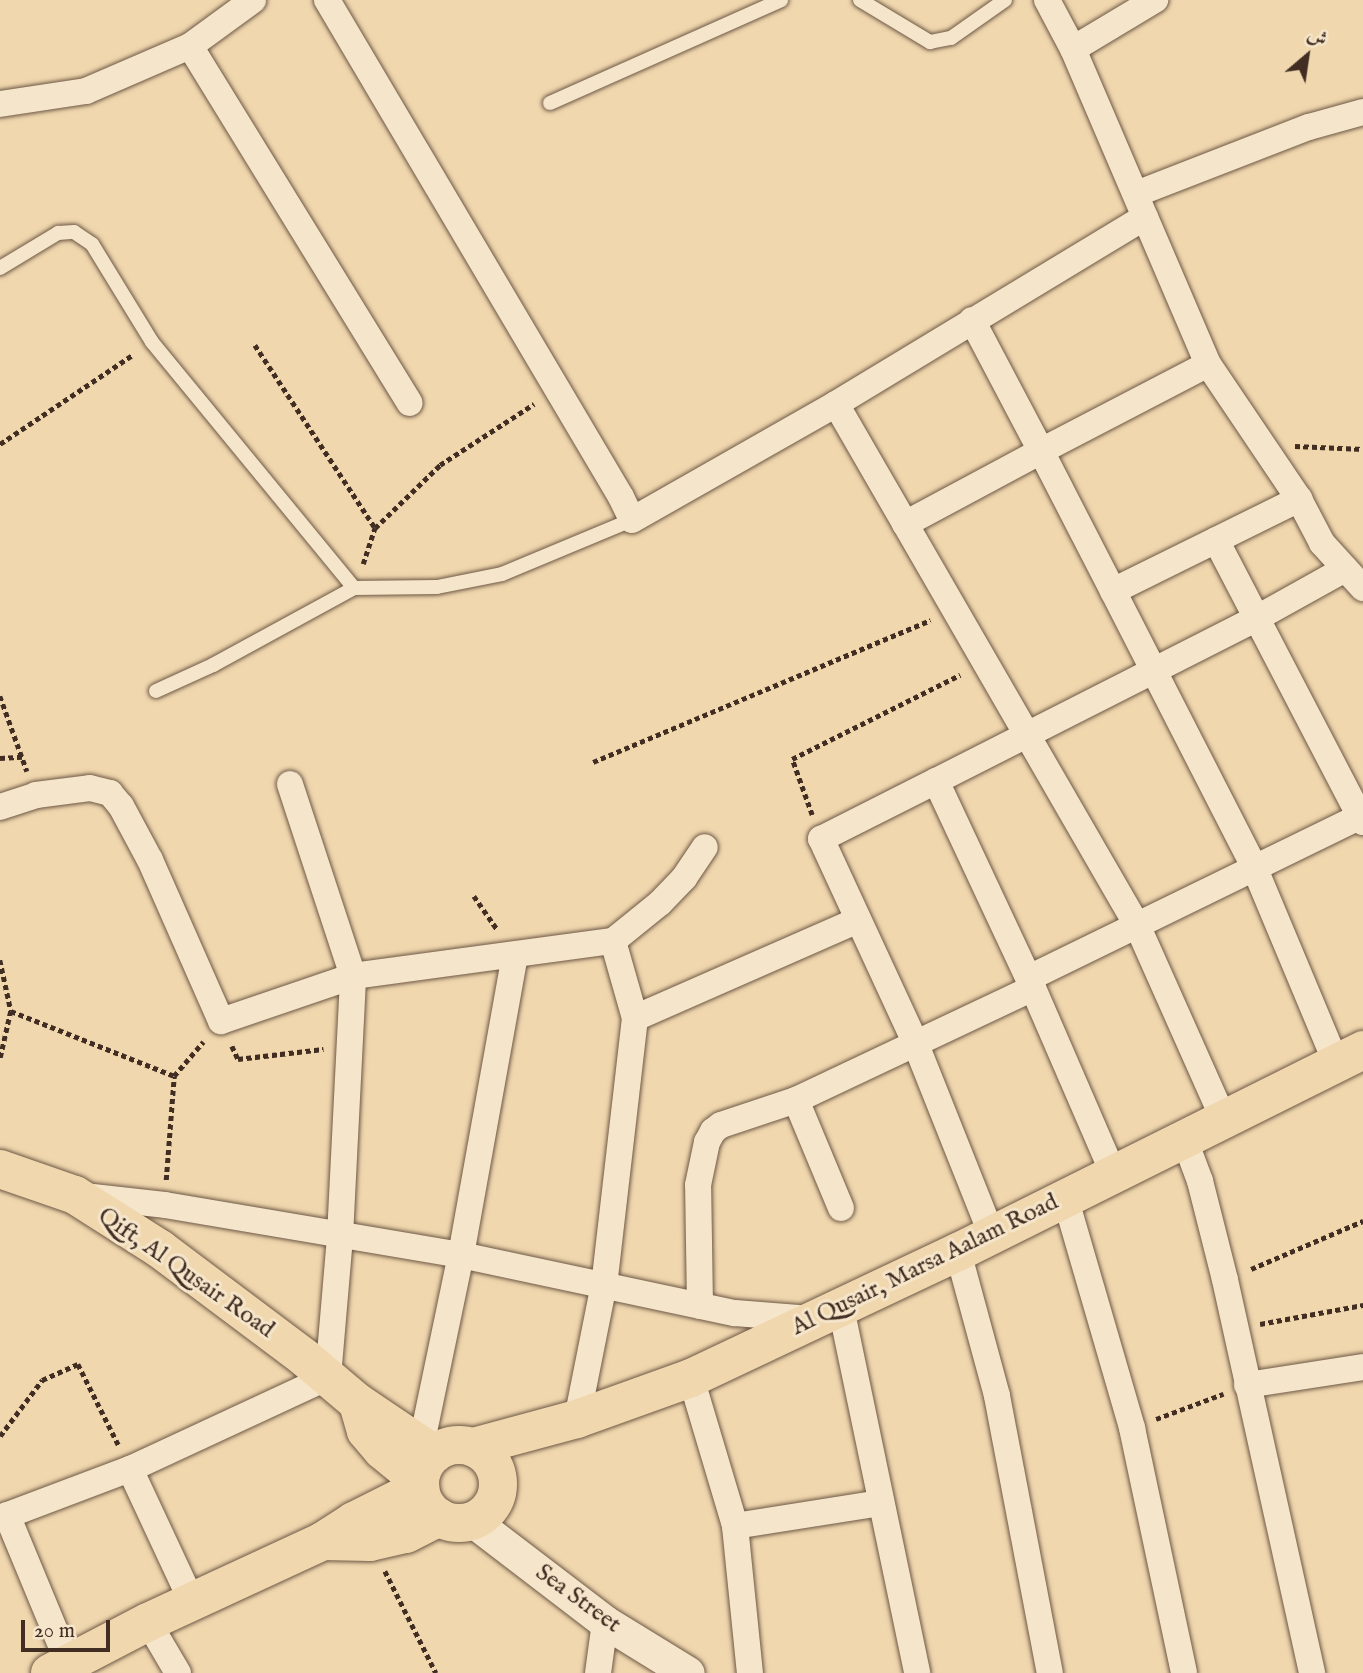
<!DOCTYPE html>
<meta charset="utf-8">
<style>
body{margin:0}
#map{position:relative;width:1363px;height:1673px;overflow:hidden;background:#f0d7ae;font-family:"IM FELL English",Amiri,serif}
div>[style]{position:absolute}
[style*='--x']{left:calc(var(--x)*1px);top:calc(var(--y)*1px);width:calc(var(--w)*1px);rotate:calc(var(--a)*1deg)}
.path>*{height:4.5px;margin-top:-2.25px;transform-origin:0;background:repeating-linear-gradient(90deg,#412d22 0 5px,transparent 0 8.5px)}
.roads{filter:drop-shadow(0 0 2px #6d5845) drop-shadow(0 0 2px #6d5845)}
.service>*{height:14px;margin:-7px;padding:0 7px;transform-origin:7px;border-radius:7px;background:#f5e5ca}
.minor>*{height:26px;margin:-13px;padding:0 13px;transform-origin:13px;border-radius:13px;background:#f5e5ca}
.tertiary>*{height:33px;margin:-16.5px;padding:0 16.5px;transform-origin:16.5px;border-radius:16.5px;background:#f5e5ca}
.primary>*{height:38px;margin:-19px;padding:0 19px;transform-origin:19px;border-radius:19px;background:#f0d7ae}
.primary>.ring{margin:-19px;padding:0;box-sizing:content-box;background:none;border:38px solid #f0d7ae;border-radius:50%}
span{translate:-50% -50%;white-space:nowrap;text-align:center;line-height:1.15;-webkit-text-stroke:6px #f5e5ca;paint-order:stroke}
.street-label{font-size:24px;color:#412d22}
.north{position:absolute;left:1272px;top:21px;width:70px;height:70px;-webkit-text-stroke:5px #f5e5ca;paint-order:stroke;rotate:29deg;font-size:19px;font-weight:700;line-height:28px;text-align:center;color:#412d22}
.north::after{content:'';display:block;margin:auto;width:24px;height:32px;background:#412d22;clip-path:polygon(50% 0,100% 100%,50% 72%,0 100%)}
.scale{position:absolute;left:21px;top:1620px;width:89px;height:32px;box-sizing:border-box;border:4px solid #412d22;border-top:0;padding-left:9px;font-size:21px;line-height:24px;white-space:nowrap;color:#412d22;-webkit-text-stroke:5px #f5e5ca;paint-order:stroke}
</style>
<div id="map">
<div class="path">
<div style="--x:255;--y:345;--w:219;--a:56.7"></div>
<div style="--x:0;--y:444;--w:161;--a:-33.9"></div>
<div style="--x:1295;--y:446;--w:68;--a:2.5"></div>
<div style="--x:363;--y:564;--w:38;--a:-72"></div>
<div style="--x:375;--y:528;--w:91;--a:-44.1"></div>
<div style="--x:440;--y:465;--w:112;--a:-33"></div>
<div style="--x:0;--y:696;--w:80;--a:70.2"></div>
<div style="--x:0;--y:758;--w:22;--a:-3"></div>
<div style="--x:593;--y:762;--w:366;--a:-22.8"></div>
<div style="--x:812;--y:815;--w:59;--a:-109.7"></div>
<div style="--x:792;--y:759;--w:188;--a:-26.6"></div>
<div style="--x:474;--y:896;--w:40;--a:55.1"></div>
<div style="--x:0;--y:960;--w:52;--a:77.8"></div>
<div style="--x:11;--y:1011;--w:50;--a:102.7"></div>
<div style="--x:11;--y:1011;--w:175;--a:21.7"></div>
<div style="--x:232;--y:1046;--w:14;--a:65"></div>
<div style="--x:238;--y:1059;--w:86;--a:-6.7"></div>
<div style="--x:166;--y:1180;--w:104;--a:-85.6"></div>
<div style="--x:174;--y:1076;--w:45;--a:-49.5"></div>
<div style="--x:1251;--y:1269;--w:122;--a:-23.2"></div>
<div style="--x:1260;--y:1324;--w:105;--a:-10.5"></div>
<div style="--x:1156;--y:1419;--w:72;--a:-20.5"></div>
<div style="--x:0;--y:1436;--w:70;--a:-53.1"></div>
<div style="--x:42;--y:1380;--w:39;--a:-24"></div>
<div style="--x:78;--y:1364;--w:92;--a:63.4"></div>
<div style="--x:385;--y:1571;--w:114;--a:63.4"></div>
</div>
<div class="roads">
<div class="service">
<div style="--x:860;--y:0;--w:82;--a:31"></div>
<div style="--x:930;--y:42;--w:21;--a:-11"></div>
<div style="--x:951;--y:38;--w:66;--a:-35.1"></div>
<div style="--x:550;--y:103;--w:253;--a:-24"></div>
<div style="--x:0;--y:268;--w:68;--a:-31.1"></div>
<div style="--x:58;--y:233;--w:16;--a:-4"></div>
<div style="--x:74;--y:232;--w:22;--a:34"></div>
<div style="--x:92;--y:244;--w:115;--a:58.5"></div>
<div style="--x:152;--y:342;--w:318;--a:50.6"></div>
<div style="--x:156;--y:691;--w:63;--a:-24.5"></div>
<div style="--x:213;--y:665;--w:161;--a:-28.6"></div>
<div style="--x:354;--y:588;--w:83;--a:-0.7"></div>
<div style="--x:437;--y:587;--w:66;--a:-11.3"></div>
<div style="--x:502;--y:574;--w:141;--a:-22.6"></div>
</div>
<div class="minor">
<div style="--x:327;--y:0;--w:577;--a:59.39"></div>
<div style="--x:621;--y:497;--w:25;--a:64"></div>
<div style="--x:632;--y:520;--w:235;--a:-29.6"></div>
<div style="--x:836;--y:404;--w:361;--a:-31.2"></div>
<div style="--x:1047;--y:0;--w:55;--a:62"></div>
<div style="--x:1073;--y:49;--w:343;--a:66.8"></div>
<div style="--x:1208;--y:364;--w:163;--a:56"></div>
<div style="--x:1299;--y:499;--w:50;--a:62.4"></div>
<div style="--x:1322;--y:543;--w:61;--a:47.7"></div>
<div style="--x:190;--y:46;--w:419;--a:58.4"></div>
<div style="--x:1073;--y:49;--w:96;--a:-30.9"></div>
<div style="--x:0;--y:104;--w:87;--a:-8.6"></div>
<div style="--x:86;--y:91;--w:113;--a:-23.4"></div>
<div style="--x:190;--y:46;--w:78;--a:-36.1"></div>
<div style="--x:1136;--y:194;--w:186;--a:-21.2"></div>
<div style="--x:1309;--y:127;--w:56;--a:-15.5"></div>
<div style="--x:972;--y:320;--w:148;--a:62.2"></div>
<div style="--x:1041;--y:451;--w:188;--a:-27.5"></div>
<div style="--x:836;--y:404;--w:604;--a:60"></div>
<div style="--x:1138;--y:927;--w:207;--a:66"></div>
<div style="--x:1222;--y:1116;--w:4;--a:104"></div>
<div style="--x:905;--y:524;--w:154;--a:-28.2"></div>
<div style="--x:1041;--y:451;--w:157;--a:62.8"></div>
<div style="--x:1113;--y:591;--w:208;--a:-26.3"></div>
<div style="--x:1216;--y:540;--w:318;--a:62.5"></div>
<div style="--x:1113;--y:591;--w:312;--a:62.9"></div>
<div style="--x:1255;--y:869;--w:210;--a:67.3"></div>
<div style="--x:936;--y:781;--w:360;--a:-26.9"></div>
<div style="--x:1257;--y:618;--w:101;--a:-29.1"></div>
<div style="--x:0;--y:807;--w:38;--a:-18"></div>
<div style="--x:36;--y:795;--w:54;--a:-7.4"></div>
<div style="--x:90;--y:788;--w:21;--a:14"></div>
<div style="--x:110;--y:793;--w:17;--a:50"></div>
<div style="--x:121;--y:806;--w:61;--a:61.8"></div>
<div style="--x:150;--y:860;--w:176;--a:66.2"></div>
<div style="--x:221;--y:1021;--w:139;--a:-18.8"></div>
<div style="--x:353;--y:976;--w:262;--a:-7.7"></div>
<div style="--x:613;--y:941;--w:80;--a:74.1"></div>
<div style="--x:635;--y:1018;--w:268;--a:96.6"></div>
<div style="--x:604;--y:1284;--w:138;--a:101.3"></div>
<div style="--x:613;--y:941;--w:60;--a:-39"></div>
<div style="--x:660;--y:903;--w:35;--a:-46"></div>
<div style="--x:684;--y:878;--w:37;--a:-56"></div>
<div style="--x:1029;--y:978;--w:372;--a:-26"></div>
<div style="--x:635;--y:1018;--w:241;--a:-23.7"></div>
<div style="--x:796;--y:1100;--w:117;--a:67.4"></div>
<div style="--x:1184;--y:1138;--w:46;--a:69.6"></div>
<div style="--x:1200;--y:1181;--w:102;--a:75.8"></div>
<div style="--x:1225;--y:1280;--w:403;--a:77.5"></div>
<div style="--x:84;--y:1196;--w:81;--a:6.3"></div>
<div style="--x:165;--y:1205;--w:300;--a:9.6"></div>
<div style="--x:461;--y:1255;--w:280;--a:12"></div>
<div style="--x:735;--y:1313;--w:76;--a:4.5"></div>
<div style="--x:1065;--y:1197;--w:241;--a:73.8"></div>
<div style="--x:1132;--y:1428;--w:250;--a:78"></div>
<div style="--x:991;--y:1233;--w:206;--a:-111.7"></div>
<div style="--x:915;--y:1042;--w:224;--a:-114.8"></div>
<div style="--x:821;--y:839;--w:129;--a:-26.8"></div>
<div style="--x:936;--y:781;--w:229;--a:64.9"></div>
<div style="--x:1033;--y:988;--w:202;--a:66.6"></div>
<div style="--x:958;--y:1252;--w:149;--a:74.8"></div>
<div style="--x:997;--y:1396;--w:282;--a:79.2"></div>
<div style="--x:700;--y:1306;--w:121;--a:-90.9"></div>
<div style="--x:698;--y:1185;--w:44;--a:-78.2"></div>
<div style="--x:707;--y:1142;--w:13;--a:-61"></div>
<div style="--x:713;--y:1131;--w:10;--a:-37"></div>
<div style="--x:721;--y:1125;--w:79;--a:-18.4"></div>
<div style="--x:796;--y:1100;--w:262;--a:-25.3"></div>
<div style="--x:841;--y:1308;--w:373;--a:78.2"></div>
<div style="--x:691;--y:1378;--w:154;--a:73.4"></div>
<div style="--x:735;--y:1526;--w:148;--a:84.2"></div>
<div style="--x:1247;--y:1385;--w:117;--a:-8.8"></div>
<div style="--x:421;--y:1446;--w:195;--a:-78.2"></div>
<div style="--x:461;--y:1255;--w:305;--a:-79.8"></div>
<div style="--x:130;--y:1469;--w:147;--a:65"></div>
<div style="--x:7;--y:1515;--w:159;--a:67.5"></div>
<div style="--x:0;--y:1518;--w:139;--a:-20.7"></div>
<div style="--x:130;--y:1469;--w:218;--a:-24.9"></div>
<div style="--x:328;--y:1377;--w:142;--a:-85.1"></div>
<div style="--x:340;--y:1236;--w:260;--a:-87.1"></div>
<div style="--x:353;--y:976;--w:202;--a:-108.2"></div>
<div style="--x:735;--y:1526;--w:148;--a:-9"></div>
<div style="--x:148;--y:1622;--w:59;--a:59.5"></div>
<div style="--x:598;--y:1673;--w:51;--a:-82.2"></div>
</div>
<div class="tertiary">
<div style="--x:473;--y:1521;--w:166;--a:37.4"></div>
<div style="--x:605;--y:1622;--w:97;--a:31.6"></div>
</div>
<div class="primary">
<div style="--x:0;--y:1169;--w:79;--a:19.1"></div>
<div style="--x:75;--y:1195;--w:101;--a:32.4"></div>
<div style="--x:160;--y:1249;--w:181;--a:36.9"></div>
<div style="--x:305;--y:1358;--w:68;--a:40.2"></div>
<div style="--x:357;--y:1402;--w:93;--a:34"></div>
<div style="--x:359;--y:1407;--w:25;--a:74"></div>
<div style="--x:366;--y:1431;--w:25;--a:50"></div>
<div style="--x:382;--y:1450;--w:49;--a:39.2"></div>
<div class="ring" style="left:420px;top:1445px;width:40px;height:40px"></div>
<div style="--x:473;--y:1447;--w:108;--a:-15.1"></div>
<div style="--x:577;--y:1419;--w:121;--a:-19.8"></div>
<div style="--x:691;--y:1378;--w:295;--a:-25.3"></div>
<div style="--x:958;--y:1252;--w:453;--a:-26.5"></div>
<div style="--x:323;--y:1541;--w:47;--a:1.2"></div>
<div style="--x:370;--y:1542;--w:37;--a:-13"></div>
<div style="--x:406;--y:1534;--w:37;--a:-27"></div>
<div style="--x:50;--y:1673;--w:110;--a:-27.5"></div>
<div style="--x:148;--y:1622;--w:193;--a:-24.8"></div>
<div style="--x:323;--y:1541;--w:37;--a:-33"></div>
<div style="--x:354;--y:1521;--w:74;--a:-26.6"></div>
</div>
</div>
<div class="street-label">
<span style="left:925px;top:1265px;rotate:-26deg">Al Qusair, Marsa Aalam Road</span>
<span style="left:186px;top:1273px;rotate:35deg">Qift, Al Qusair Road</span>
<span style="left:578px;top:1599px;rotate:36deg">Sea Street</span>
</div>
<div class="north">ش</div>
<div class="scale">20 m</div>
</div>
